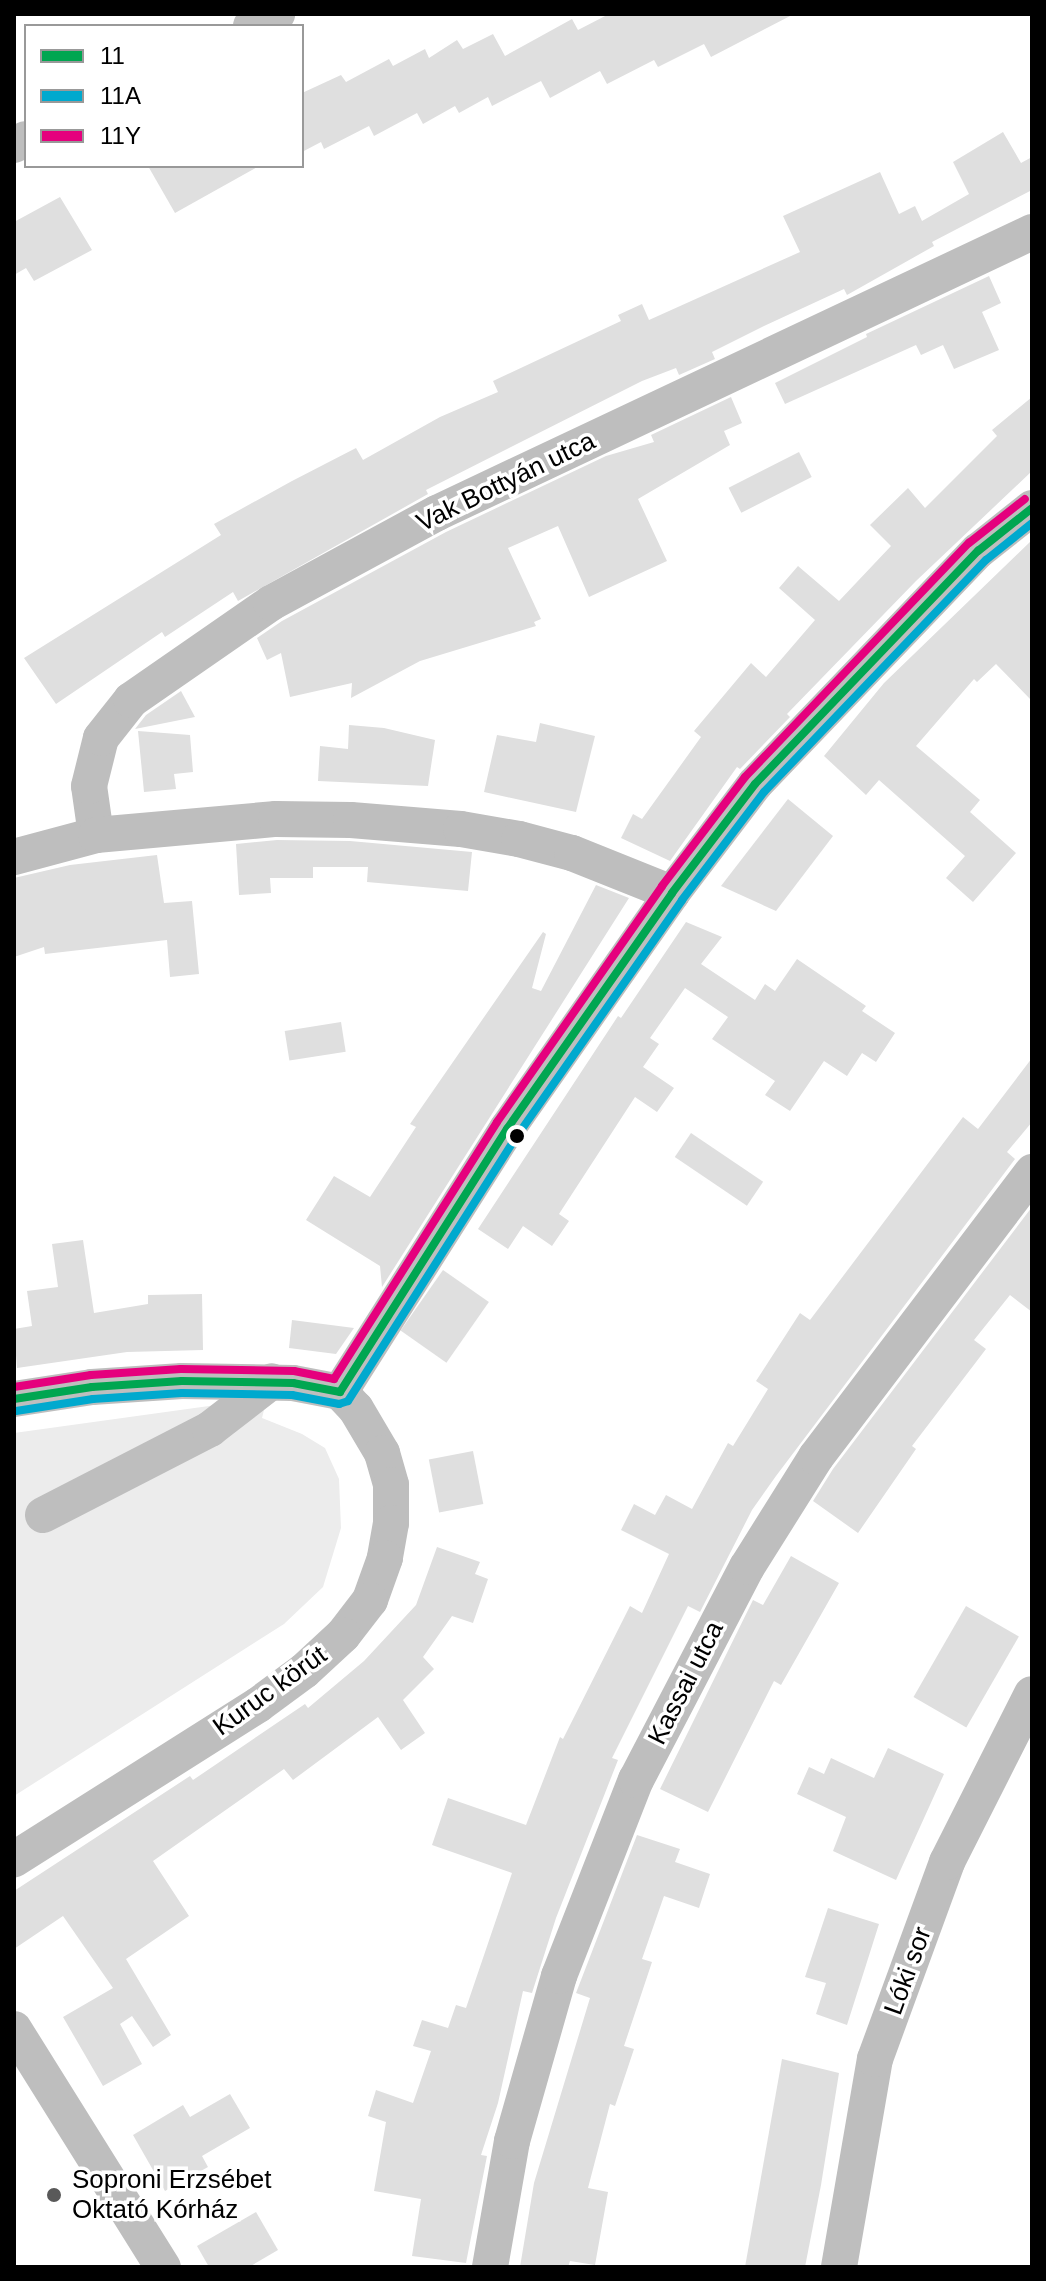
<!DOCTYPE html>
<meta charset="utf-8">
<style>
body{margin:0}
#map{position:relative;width:1046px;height:2281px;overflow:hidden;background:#fff;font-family:Arial,sans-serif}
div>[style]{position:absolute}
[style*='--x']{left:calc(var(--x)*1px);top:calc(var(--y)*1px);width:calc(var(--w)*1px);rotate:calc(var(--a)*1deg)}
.green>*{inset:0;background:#ececec}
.building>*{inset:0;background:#dfdfdf;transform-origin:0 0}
.minor>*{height:36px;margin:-18px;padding:0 18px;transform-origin:18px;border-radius:18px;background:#bebebe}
.bus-1>*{height:8px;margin:-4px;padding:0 4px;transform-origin:4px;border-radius:4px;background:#00a651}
.bus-2>*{height:8px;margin:-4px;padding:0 4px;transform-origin:4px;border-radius:4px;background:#00a9ce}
.bus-3>*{height:8px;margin:-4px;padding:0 4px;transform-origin:4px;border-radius:4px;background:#e5007d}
.dots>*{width:22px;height:22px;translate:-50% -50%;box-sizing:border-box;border:4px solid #fff;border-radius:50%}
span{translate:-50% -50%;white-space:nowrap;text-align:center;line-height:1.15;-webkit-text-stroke:7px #fff;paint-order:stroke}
.street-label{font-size:26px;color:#000}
.poi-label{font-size:26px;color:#000}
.left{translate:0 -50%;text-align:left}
.frame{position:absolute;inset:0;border:16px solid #000;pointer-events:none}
.legend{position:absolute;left:24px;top:24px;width:280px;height:144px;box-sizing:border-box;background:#fff;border:2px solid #999;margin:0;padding:10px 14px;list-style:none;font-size:24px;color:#000}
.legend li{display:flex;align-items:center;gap:16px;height:40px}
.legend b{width:40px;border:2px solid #999}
</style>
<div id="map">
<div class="green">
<div style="clip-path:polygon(267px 1398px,262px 1418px,302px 1434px,325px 1448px,339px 1479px,341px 1528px,323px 1587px,284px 1624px,14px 1796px,14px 1433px)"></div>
</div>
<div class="building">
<div style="clip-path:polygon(609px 14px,794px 14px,711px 57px,704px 44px,658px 67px,654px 60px,607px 84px,600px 71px,550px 98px,541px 81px,492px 106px,488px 97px,459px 113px,455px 106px,423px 124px,417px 113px,374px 136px,369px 126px,324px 149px,321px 142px,302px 152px,302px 93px,341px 75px,346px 82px,389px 59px,393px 66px,425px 49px,429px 58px,457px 40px,463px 49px,493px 34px,505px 56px,572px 19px,578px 30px)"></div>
<div style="clip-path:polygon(1003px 132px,1021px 163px,1032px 157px,1032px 190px,932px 242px,934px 246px,847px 295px,844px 289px,764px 326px,712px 352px,715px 359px,679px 375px,676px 368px,642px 381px,426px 490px,428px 494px,238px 601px,233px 592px,165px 637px,162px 632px,56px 704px,24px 658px,221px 535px,214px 524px,292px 481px,356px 448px,363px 460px,440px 417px,498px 392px,493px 381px,621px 321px,618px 315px,642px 304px,649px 320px,800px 252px,783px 216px,880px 172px,899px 214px,915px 206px,922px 221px,969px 194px,953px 162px)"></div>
<div style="clip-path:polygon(148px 166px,259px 166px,175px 213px)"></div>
<div style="clip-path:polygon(60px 197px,92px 250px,34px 281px,26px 268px,14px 275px,14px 222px)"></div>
<div style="clip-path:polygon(989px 276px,1001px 303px,982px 312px,999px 350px,954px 369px,943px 345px,921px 355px,916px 345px,785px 404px,775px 383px,867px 337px,866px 334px)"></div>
<div style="clip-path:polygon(731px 397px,742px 423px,724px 431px,730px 445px,638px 499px,667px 561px,589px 597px,558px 526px,508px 548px,541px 619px,534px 622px,536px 626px,420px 661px,351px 698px,352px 683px,290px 697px,281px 653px,267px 660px,257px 638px,282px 621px,446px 532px,606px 456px,654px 442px,651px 435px)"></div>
<div style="clip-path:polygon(1032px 397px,1032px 471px,916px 581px,787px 714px,790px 717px,740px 769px,737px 767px,670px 861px,621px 838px,633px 814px,642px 819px,701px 737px,694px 731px,751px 663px,766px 677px,815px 620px,779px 588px,798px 566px,839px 601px,891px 546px,870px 525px,908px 488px,925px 508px,997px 436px,992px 430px)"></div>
<div style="left:799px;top:452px;width:28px;height:79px;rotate:63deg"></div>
<div style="clip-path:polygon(1032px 540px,1032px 701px,996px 664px,977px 682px,974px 679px,916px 746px,980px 800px,970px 812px,1016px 853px,973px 902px,946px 878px,965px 856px,879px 780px,866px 795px,824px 756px,884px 683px)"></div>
<div style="clip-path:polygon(181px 691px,195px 717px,135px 729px,146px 715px)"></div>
<div style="clip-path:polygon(540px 723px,595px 736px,576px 812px,484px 792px,497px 735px,536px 742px)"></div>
<div style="clip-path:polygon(349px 725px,384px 728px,435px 740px,428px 786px,318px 781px,320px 746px,348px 749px)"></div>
<div style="clip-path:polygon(138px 731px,190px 735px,193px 772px,174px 774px,176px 789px,144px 792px)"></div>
<div style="clip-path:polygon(788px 799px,833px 836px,776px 911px,721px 886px)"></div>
<div style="clip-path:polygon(277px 840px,350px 841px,472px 852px,468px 891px,367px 882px,368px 867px,313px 867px,313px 878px,270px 878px,271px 893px,239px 895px,236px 844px)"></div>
<div style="clip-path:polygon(157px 855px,164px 903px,192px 901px,199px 974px,170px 977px,167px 940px,45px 954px,44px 947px,14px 957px,14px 878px,70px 865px)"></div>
<div style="clip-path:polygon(596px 885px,629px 898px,382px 1287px,380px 1266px,306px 1220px,334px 1176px,370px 1197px,416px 1127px,410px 1124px,543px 932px,546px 934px,532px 988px,541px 991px)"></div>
<div style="clip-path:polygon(686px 922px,722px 937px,701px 964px,755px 1000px,765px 984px,775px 991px,797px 959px,866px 1006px,862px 1011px,895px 1033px,876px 1062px,862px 1053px,847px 1076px,824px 1061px,790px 1111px,765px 1095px,775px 1081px,712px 1039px,728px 1017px,685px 988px,650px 1038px,659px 1044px,643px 1067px,674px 1088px,657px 1112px,635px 1097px,559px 1214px,569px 1221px,552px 1246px,523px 1226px,508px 1249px,478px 1229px,618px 1016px,621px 1018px)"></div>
<div style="left:341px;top:1022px;width:30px;height:57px;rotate:81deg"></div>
<div style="clip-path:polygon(1032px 1058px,1032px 1122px,1007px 1152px,1015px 1159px,776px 1476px,752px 1510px,700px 1612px,688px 1606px,612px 1758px,618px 1760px,556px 1918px,532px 1993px,523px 1991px,498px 2103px,481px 2155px,487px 2156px,466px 2263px,412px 2256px,421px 2199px,374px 2191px,386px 2122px,368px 2116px,376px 2090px,413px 2103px,431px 2051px,413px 2046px,422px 2020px,448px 2028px,456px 2005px,466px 2008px,512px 1873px,432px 1845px,448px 1798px,526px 1825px,560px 1737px,563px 1739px,630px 1606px,642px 1613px,669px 1554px,621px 1530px,634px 1504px,655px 1515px,666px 1495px,692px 1509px,728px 1443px,733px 1446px,768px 1389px,756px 1381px,800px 1313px,810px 1320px,963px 1117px,978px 1129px)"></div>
<div style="left:691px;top:1133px;width:87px;height:29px;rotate:34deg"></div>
<div style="clip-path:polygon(1032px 1207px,1032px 1312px,1010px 1295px,974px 1340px,986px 1349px,912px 1446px,916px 1449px,858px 1533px,813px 1501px,833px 1469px)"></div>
<div style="clip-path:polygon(83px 1240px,94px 1313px,148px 1304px,148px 1295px,202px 1294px,203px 1350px,127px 1352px,17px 1368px,14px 1329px,32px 1326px,27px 1291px,58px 1287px,52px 1244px)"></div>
<div style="left:443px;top:1270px;width:56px;height:74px;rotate:35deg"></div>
<div style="clip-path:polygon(292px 1320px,354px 1328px,336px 1354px,289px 1348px)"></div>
<div style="left:473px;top:1451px;width:54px;height:45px;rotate:79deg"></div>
<div style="clip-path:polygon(437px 1547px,480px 1562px,475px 1574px,488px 1579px,473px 1623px,452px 1616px,423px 1657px,434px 1669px,403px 1700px,425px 1733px,401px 1750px,378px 1717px,293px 1780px,284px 1769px,153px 1861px,189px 1916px,126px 1959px,171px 2035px,153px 2047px,132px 2016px,120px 2024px,142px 2064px,103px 2086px,63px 2017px,113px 1988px,63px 1916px,14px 1949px,14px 1891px,190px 1776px,193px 1780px,305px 1704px,308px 1708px,364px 1661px,416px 1605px)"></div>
<div style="clip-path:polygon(791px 1556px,839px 1583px,781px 1685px,774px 1681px,708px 1812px,660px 1789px,753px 1600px,763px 1605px)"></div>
<div style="left:966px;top:1606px;width:61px;height:105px;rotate:30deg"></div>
<div style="clip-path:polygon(888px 1748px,944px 1774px,896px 1880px,833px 1851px,846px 1817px,797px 1794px,809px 1767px,824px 1774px,831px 1758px,874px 1778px)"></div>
<div style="clip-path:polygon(637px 1835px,680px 1849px,675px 1862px,710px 1874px,699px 1908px,664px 1896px,642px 1959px,652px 1962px,624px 2046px,634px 2049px,615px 2106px,610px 2104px,588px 2188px,608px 2192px,595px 2265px,570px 2261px,568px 2267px,520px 2267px,534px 2183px,590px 1998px,576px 1993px)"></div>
<div style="clip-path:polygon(828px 1908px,879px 1924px,847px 2025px,816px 2014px,826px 1983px,805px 1977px)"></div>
<div style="clip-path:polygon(782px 2059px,839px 2073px,821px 2185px,805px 2267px,745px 2267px)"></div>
<div style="clip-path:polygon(230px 2094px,250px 2128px,202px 2156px,208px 2167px,165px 2191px,133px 2135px,183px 2105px,190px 2117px)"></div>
<div style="clip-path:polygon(256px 2212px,278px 2250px,249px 2267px,209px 2267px,197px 2246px)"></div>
</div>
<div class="minor">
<div style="--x:251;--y:26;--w:29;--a:-25"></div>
<div style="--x:14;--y:145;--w:13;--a:-27"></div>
<div style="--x:96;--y:835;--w:49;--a:-98.1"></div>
<div style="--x:89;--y:786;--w:49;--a:-76"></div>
<div style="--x:101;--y:738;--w:48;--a:-51.7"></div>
<div style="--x:131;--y:700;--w:170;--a:-34.7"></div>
<div style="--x:271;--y:603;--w:189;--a:-28.5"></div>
<div style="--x:437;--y:513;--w:658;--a:-25.28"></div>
<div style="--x:14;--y:857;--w:85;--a:-15"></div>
<div style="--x:96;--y:835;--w:181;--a:-5.1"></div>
<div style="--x:276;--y:819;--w:75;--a:0.8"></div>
<div style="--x:351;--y:820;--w:110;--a:4.7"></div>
<div style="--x:461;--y:829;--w:59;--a:9.8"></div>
<div style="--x:519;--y:839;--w:55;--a:14.8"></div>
<div style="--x:572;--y:853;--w:108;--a:21.8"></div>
<div style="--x:340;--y:1392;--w:312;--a:-57.6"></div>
<div style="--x:507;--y:1129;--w:288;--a:-55"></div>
<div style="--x:672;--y:893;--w:137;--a:-52.7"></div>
<div style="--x:755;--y:784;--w:323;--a:-46.3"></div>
<div style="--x:978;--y:551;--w:69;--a:-38.5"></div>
<div style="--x:14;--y:1399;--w:79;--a:-8.7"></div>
<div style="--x:92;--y:1387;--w:90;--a:-3.8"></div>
<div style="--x:182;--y:1381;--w:111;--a:1"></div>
<div style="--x:293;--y:1383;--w:48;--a:10.8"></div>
<div style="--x:340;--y:1392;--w:23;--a:47"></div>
<div style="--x:356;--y:1409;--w:51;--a:59.4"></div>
<div style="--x:382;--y:1453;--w:33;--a:74"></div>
<div style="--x:391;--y:1485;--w:38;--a:90"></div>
<div style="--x:391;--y:1523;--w:36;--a:100"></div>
<div style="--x:385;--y:1558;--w:45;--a:109.7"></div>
<div style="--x:370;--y:1600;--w:44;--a:127.6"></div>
<div style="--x:343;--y:1635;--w:53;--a:137.3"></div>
<div style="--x:304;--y:1671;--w:57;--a:143.5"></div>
<div style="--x:258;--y:1705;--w:289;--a:147.7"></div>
<div style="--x:43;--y:1515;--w:188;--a:-27.2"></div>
<div style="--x:210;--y:1429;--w:78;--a:-37.7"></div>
<div style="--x:14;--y:2029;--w:281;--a:58"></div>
<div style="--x:490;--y:2267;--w:128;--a:-80.1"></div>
<div style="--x:512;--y:2141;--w:172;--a:-74.1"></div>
<div style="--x:559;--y:1976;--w:211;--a:-68.6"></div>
<div style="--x:636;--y:1780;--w:240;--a:-62.5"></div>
<div style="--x:747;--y:1567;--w:130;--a:-57.9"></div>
<div style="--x:816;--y:1457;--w:358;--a:-52.8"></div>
<div style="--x:839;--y:2267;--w:211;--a:-80.2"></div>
<div style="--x:875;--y:2059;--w:210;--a:-69.9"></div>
<div style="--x:947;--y:1862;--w:188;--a:-63.2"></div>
</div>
<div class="bus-1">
<div style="--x:14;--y:1399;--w:79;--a:-8.7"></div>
<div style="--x:92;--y:1387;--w:90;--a:-3.8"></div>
<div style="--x:182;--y:1381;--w:111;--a:1"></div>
<div style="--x:293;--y:1383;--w:48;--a:10.8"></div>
<div style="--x:340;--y:1392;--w:312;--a:-57.6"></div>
<div style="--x:507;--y:1129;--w:288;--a:-55"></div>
<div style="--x:672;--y:893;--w:137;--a:-52.7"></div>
<div style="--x:755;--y:784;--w:323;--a:-46.3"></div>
<div style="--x:978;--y:551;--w:69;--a:-38.5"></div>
</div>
<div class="bus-2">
<div style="--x:16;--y:1411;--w:78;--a:-8.9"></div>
<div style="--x:93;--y:1399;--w:89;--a:-3.9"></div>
<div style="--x:182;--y:1393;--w:110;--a:1"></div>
<div style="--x:292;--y:1395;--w:48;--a:10.8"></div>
<div style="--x:339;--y:1404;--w:9;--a:-18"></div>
<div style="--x:348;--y:1401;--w:314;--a:-57.5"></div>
<div style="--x:517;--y:1136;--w:288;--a:-55"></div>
<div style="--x:682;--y:900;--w:136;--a:-52.8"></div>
<div style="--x:764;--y:792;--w:321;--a:-46.3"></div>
<div style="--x:986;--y:560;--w:59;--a:-38.8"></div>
</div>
<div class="bus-3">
<div style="--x:14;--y:1387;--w:78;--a:-8.9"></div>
<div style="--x:91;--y:1375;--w:90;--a:-3.8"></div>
<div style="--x:181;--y:1369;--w:113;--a:1"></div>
<div style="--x:294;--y:1371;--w:41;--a:11.3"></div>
<div style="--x:334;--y:1379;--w:304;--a:-57.6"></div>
<div style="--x:497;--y:1122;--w:288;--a:-55"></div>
<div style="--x:662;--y:886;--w:137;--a:-52.7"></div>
<div style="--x:745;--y:777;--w:324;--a:-46.3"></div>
<div style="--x:969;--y:543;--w:71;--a:-38.2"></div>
</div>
<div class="dots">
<div style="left:517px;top:1136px;background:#000"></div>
<div style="left:54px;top:2195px;background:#595959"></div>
</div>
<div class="street-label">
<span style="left:506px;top:482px;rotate:-26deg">Vak Bottyán utca</span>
<span style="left:686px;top:1683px;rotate:-63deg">Kassai utca</span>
<span style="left:270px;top:1691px;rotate:-36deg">Kuruc körút</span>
<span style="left:908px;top:1971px;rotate:-70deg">Lóki sor</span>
</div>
<div class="poi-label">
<span class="left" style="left:72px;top:2195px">Soproni Erzsébet<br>Oktató Kórház</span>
</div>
<div class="frame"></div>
<ul class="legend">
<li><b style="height:10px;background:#00a651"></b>11</li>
<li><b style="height:10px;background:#00a9ce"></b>11A</li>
<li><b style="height:10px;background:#e5007d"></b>11Y</li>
</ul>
</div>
